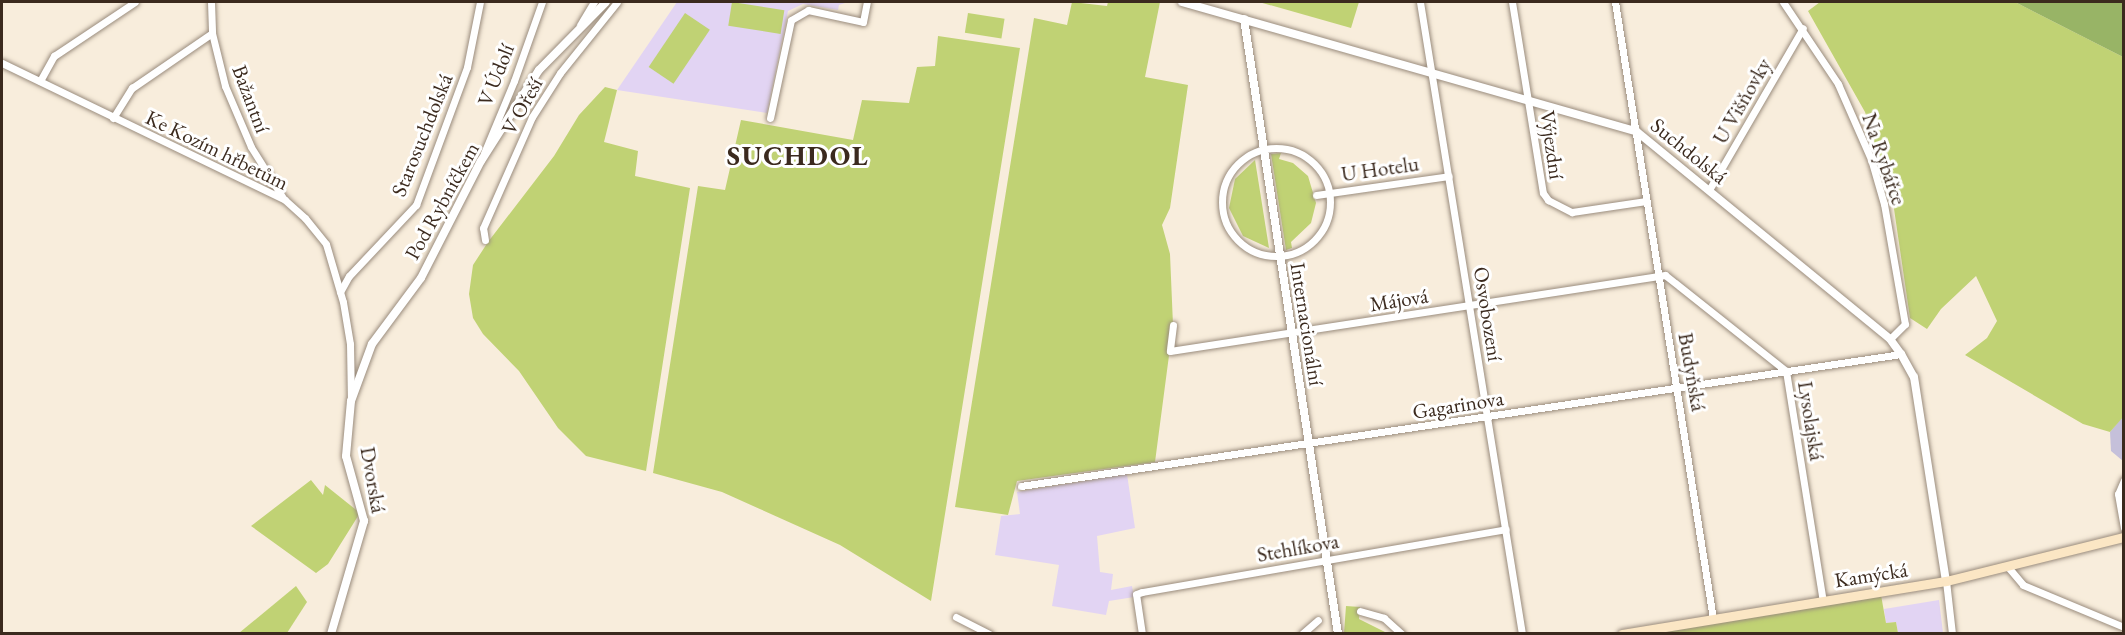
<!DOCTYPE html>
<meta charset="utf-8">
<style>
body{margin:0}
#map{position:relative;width:2125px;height:635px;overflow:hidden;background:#f8eddc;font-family:"EB Garamond",serif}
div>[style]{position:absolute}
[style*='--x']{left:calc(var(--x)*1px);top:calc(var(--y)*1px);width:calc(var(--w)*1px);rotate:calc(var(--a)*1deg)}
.built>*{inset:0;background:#e2d4f3}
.industrial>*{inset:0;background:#c5c0da}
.green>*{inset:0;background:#c0d274;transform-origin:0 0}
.forest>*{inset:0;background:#98b466}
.roads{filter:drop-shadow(0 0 2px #9a8c7d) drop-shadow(0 0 2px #9a8c7d)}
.minor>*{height:7px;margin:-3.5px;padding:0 3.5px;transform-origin:3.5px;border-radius:3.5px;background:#fff}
.minor>.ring{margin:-3.5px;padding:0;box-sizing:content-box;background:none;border:7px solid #fff;border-radius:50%}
.tertiary>*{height:8px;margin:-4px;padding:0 4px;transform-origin:4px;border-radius:4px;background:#fff}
.secondary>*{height:9px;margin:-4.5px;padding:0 4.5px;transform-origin:4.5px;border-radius:4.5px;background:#fbe6c4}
span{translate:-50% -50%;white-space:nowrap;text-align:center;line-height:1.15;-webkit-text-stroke:6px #fff;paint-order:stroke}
.street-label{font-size:21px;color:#3b2a1e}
.district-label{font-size:27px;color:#3b2a1e;font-weight:700;letter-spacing:1.5px}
.frame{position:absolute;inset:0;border:3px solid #3b2a1e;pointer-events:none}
</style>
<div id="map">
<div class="built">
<div style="clip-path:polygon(677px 2px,848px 2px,839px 5px,838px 10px,803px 4px,788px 11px,767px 113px,617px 90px)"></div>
<div style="clip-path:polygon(1127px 474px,1135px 528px,1097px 536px,1100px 572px,1113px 574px,1111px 590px,1132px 586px,1134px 597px,1109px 601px,1106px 615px,1052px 606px,1059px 565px,995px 555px,1001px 516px,1020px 514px,1017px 492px)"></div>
<div style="clip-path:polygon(1939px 600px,1943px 633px,1898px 633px,1896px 622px,1886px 623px,1884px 609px)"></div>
</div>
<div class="industrial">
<div style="clip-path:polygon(2123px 416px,2123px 461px,2111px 451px,2110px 432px)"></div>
</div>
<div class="green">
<div style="left:732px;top:2px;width:53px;height:24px;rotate:9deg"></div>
<div style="clip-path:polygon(1072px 2px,1107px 6px,1108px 2px,1160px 2px,1145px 77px,1188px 85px,1170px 208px,1162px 225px,1170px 254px,1173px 325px,1155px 462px,1017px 481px,1008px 515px,955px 507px,1034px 18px,1067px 25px)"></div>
<div style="clip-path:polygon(1259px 2px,1359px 2px,1351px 28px)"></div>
<div style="clip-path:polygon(1820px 2px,2015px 2px,2123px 57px,2124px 416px,2110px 432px,2083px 424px,1965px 355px,1987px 338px,1997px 321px,1976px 276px,1941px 309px,1927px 329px,1910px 318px,1893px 202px,1865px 112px,1808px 11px)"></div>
<div style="left:685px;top:13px;width:30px;height:65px;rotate:34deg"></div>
<div style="left:968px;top:13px;width:37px;height:20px;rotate:9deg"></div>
<div style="clip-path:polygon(938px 36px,1020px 48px,931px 601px,840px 545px,722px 492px,653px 473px,698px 186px,725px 190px,741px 120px,853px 140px,862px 100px,909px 103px,917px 67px,935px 66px)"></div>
<div style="clip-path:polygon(605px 87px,617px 90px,604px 142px,638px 151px,635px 176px,690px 188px,646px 471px,586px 456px,558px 428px,519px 371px,483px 334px,473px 318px,469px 294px,473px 265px,488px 242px,554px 156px,579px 115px)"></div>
<div style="clip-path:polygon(1281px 153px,1279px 159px,1293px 163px,1308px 176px,1316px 203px,1311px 223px,1291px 242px,1292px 248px,1286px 250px,1271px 154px)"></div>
<div style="clip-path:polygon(1255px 160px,1269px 248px,1243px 236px,1229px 208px,1235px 179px)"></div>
<div style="clip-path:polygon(311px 480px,323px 495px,325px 485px,360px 513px,328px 564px,316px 573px,251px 526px)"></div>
<div style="clip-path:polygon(296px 586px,307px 602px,287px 633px,239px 633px)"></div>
<div style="clip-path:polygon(1881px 595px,1886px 623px,1896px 622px,1898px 633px,1630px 634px)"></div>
<div style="clip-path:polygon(1346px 606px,1360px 607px,1359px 619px,1387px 633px,1344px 633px)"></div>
</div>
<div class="forest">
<div style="clip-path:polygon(2015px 2px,2123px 2px,2123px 57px)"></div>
</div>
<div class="roads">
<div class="minor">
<div style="--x:211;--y:2;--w:31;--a:88"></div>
<div style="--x:212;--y:33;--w:55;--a:76.2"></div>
<div style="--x:225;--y:86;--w:66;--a:66.9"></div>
<div style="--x:251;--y:147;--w:60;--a:57.9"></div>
<div style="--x:1420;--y:2;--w:640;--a:80.83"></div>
<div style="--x:1512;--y:2;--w:193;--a:80.8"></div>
<div style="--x:1543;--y:193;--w:9;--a:54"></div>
<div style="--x:1548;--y:200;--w:27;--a:27"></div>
<div style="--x:1572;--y:212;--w:75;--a:-8.5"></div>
<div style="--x:1615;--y:2;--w:625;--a:80.97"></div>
<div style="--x:1783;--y:2;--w:99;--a:56.1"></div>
<div style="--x:1838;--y:84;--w:82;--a:66.3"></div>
<div style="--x:1871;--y:159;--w:47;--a:73.9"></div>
<div style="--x:1884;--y:204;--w:122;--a:80.1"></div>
<div style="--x:1905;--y:324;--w:21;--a:135"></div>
<div style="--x:580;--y:25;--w:27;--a:-59"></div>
<div style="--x:2;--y:63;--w:314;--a:25.8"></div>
<div style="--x:285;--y:200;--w:27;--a:42"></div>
<div style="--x:305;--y:218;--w:33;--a:51"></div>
<div style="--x:326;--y:244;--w:60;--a:73.7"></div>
<div style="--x:343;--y:302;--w:43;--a:80.5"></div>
<div style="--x:350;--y:344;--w:55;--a:89"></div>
<div style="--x:40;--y:81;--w:29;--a:-61"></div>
<div style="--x:54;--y:56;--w:97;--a:-33.7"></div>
<div style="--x:113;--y:118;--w:36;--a:-58"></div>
<div style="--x:132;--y:88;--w:97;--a:-34.5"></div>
<div style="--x:770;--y:118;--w:100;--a:-77.9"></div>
<div style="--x:791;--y:20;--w:20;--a:-30"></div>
<div style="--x:808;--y:10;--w:56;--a:12.3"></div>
<div style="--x:863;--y:22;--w:20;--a:-79"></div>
<div class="ring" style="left:1222px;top:148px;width:101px;height:101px"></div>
<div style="--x:484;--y:153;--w:78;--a:-67.4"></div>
<div style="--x:514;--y:81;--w:84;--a:-70.5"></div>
<div style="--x:1709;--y:190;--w:187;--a:-59.9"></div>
<div style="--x:1316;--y:195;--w:134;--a:-8.1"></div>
<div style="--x:485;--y:240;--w:12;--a:-99"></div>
<div style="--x:483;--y:228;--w:121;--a:-66.2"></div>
<div style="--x:532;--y:117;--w:52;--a:-57.5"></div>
<div style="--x:560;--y:73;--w:91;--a:-51.2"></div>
<div style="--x:340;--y:292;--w:18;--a:-61"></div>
<div style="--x:349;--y:276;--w:98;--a:-46.7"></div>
<div style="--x:416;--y:205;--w:147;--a:-69.7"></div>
<div style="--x:467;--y:67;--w:66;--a:-78.7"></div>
<div style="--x:1173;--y:325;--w:26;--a:97"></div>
<div style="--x:1170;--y:351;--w:501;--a:-8.73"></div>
<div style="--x:1665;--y:275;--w:154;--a:38.4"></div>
<div style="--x:1786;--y:371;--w:233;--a:80.9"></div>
<div style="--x:2124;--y:480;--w:15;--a:113"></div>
<div style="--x:2118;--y:494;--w:34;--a:80"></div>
<div style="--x:1021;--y:486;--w:890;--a:-8.53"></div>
<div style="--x:2008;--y:567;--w:23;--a:50"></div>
<div style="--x:2023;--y:585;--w:109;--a:22.6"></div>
<div style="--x:1946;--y:581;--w:53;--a:83.5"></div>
<div style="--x:1360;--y:611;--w:25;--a:16"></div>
<div style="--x:1384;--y:618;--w:24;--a:42"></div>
<div style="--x:956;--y:617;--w:38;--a:27"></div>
<div style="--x:1142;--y:634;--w:40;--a:-98.5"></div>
<div style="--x:1136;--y:594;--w:6;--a:-18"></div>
<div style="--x:1142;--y:592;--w:369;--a:-9.8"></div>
<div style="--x:1302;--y:634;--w:21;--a:-41"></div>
</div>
<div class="tertiary">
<div style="--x:1182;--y:2;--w:472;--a:15.9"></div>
<div style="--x:1636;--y:131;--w:328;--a:39.3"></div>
<div style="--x:1890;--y:339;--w:19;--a:54"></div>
<div style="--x:1901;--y:354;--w:26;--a:61"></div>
<div style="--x:1914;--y:377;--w:206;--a:81.1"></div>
<div style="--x:1244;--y:19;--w:622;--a:81.31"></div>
<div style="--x:331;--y:634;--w:118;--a:-73.7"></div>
<div style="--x:364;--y:521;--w:67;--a:-105.5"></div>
<div style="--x:346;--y:456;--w:55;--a:-84.8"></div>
<div style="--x:351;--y:401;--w:61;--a:-69.8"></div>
<div style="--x:372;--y:344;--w:82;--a:-53.4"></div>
<div style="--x:421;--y:278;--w:131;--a:-62.9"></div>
<div style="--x:481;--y:161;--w:108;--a:-57.5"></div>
<div style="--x:539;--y:70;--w:95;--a:-45.4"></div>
</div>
<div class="secondary">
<div style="--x:1622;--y:634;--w:328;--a:-9.3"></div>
<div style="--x:1946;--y:581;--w:183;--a:-13.9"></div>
</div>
</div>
<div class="street-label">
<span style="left:496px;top:75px;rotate:-68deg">V Údolí</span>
<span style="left:251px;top:99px;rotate:69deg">Bažantní</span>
<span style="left:1742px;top:101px;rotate:-60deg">U Višňovky</span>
<span style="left:522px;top:106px;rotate:-61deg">V Ořeší</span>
<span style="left:422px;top:135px;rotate:-68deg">Starosuchdolská</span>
<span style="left:1552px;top:145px;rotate:82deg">Výjezdní</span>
<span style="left:217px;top:150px;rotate:26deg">Ke Kozím hřbetům</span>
<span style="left:1689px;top:151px;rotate:39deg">Suchdolská</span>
<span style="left:1884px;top:159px;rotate:71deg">Na Rybářce</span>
<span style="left:1380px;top:169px;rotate:-8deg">U Hotelu</span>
<span style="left:442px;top:201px;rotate:-61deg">Pod Rybníčkem</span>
<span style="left:1399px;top:300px;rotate:-9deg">Májová</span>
<span style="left:1488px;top:314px;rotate:81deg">Osvobození</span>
<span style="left:1307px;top:324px;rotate:81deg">Internacionální</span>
<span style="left:1692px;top:372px;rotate:80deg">Budyňská</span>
<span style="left:1458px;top:405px;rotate:-9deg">Gagarinova</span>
<span style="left:1811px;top:421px;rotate:81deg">Lysolajská</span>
<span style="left:373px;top:480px;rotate:80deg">Dvorská</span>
<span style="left:1298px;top:548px;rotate:-10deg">Stehlíkova</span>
<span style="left:1871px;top:575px;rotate:-9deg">Kamýcká</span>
</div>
<div class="district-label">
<span style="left:798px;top:156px">SUCHDOL</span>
</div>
<div class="frame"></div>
</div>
